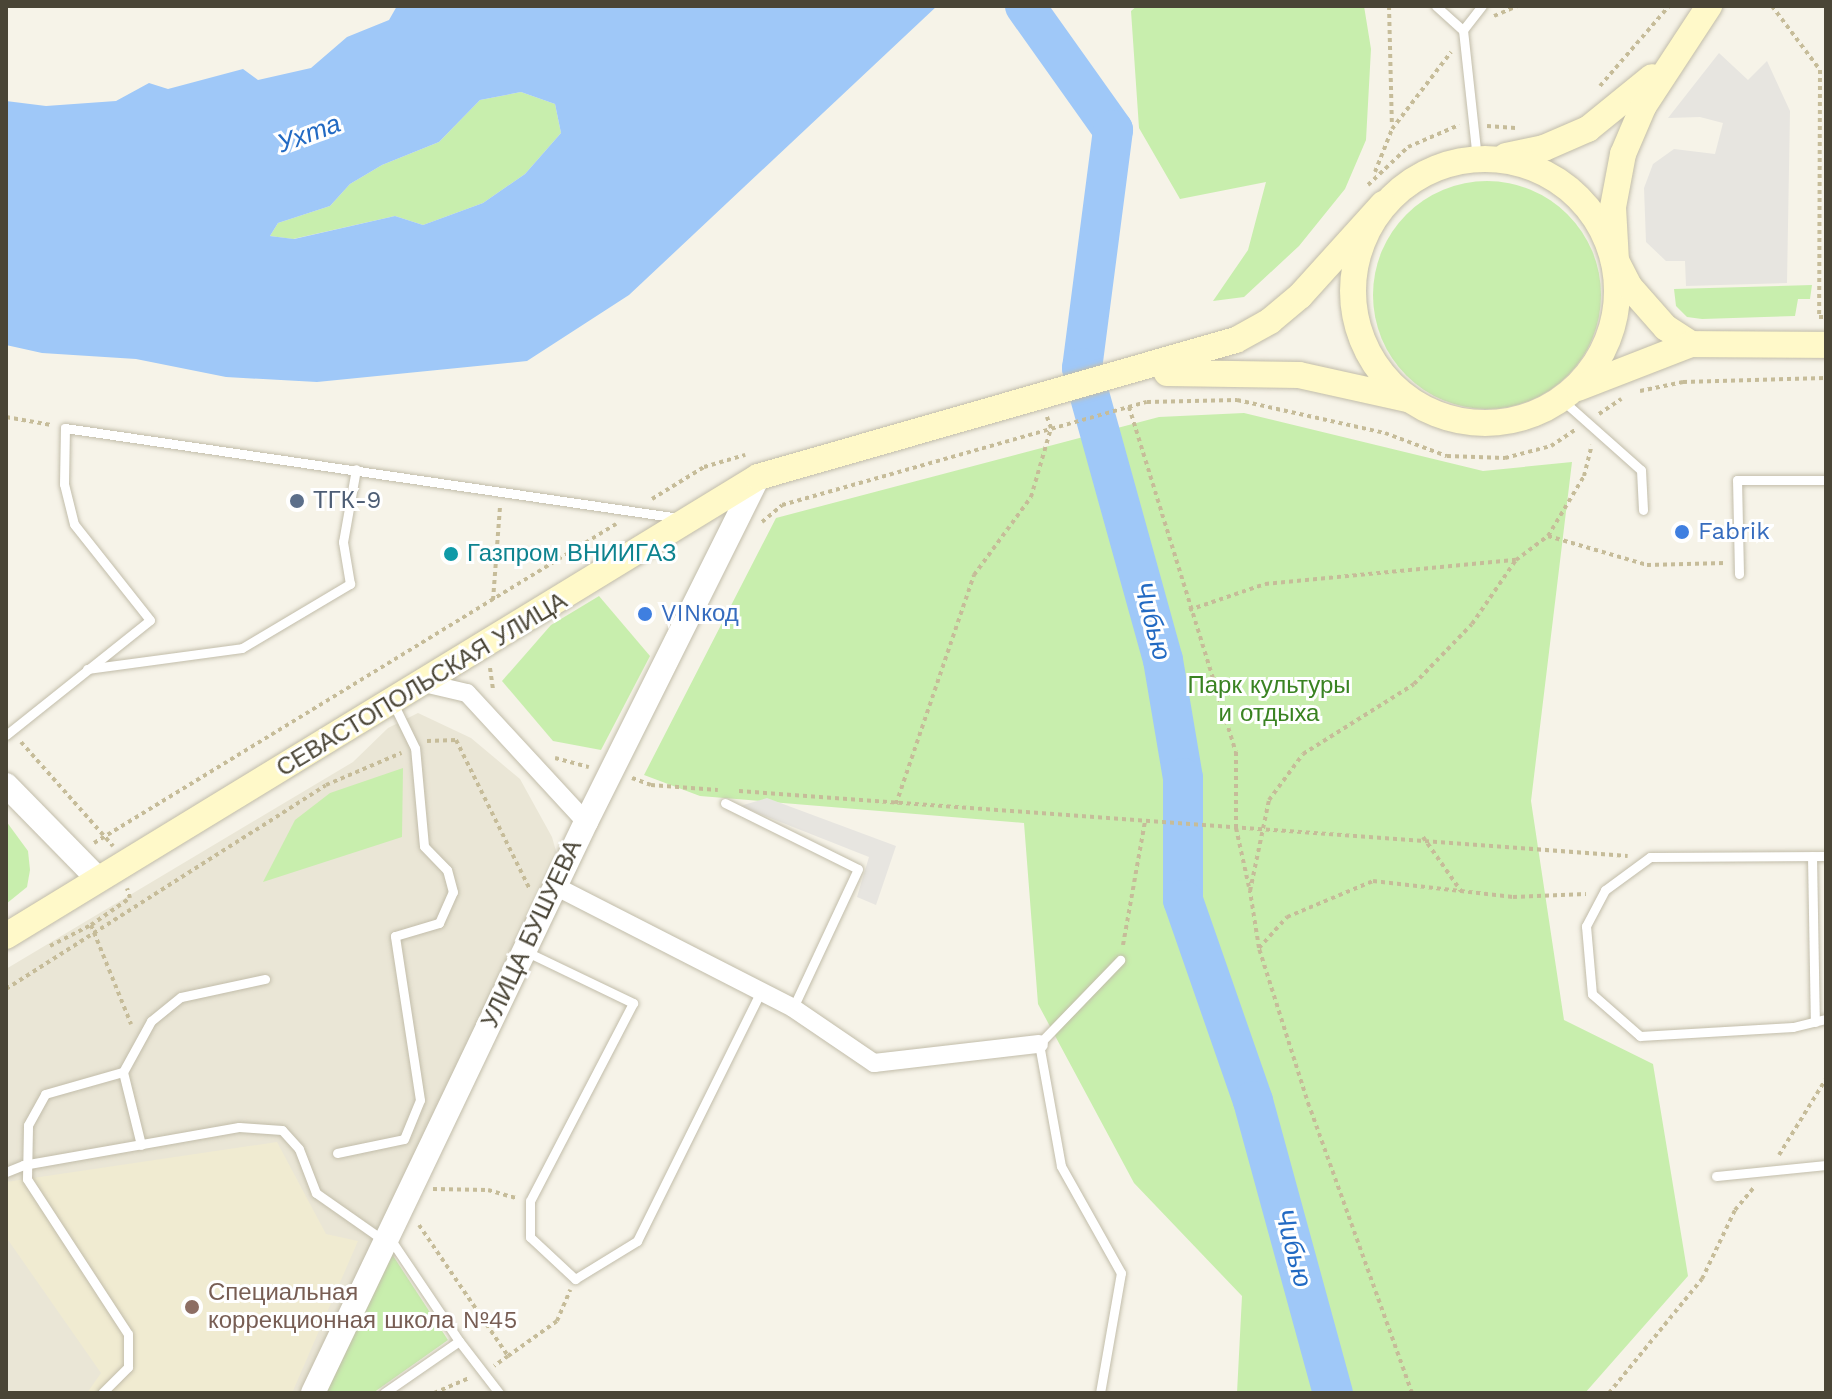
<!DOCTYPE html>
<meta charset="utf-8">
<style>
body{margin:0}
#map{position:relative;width:1832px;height:1399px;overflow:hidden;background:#f6f3e8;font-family:"Work Sans",sans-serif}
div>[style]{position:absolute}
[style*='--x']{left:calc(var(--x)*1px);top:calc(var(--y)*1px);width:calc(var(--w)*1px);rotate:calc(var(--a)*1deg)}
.residential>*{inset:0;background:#eae6d6}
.education>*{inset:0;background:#f0ebd1}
.green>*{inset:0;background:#c8eead}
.round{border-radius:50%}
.parking>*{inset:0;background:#e7e5e0}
.water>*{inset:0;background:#9fc8f8}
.river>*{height:40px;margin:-20px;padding:0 20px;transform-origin:20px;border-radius:20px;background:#9fc8f8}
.path>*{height:4px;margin-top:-2px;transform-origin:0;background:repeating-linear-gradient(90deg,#c6bc99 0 4px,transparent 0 8px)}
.roads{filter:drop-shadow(0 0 2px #c2bdaa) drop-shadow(0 0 2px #c2bdaa)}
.service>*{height:9px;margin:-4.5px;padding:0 4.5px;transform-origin:4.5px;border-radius:4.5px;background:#fff}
.minor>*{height:18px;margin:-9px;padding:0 9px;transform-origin:9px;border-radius:9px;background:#fff}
.tertiary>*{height:24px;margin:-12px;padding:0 12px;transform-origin:12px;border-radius:12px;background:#fff}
.secondary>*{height:26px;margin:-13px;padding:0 13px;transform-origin:13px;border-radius:13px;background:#fff9c9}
.secondary>.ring{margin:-13px;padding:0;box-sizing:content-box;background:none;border:26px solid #fff9c9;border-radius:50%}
.dots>*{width:22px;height:22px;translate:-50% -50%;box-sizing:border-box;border:4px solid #fff;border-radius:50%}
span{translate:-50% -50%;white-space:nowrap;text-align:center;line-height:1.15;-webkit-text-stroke:6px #fff;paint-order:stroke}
.service-label{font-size:24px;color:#4e5e75}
.left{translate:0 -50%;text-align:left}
.shop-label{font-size:24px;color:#366cbe}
.culture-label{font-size:24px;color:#0d838f}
.street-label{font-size:24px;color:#4a4536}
.park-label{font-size:24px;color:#3a8322}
.education-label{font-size:24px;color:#785e54}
.water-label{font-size:26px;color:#226ac3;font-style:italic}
.frame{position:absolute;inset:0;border:8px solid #4a4536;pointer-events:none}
</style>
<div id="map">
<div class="residential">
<div style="clip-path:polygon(418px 713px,471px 738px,520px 779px,552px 837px,560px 865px,309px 1393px,6px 1393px,6px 969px,353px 762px,388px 728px)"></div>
</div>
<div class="education">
<div style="clip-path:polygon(277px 1142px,326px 1234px,358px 1241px,292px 1393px,87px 1393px,101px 1373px,6px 1237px,6px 1182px)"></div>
</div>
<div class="green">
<div style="clip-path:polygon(1137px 6px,1364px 6px,1371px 49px,1366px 140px,1345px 189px,1299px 246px,1244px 297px,1213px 301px,1248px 250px,1266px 182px,1180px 199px,1139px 128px,1131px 11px)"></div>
<div style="clip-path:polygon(521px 92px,555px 104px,561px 133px,525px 174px,483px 203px,423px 225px,395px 216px,293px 239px,270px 236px,278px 223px,330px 206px,350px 184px,382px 165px,439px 142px,480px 100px)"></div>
<div class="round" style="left:1373px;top:181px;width:228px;height:228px"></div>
<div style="clip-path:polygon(1812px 285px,1810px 299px,1798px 299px,1795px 316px,1702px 319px,1687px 317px,1676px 306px,1674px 289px)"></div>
<div style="clip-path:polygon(1244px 413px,1483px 471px,1572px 462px,1531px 801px,1564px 1020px,1653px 1064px,1688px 1276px,1585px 1393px,1237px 1393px,1242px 1296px,1134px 1183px,1038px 1004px,1024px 823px,700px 796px,644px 775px,776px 518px,1159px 417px)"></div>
<div style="clip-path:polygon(599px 596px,650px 656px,601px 750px,553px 741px,502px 681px,551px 625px)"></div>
<div style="clip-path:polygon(403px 768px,402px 837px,263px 882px,295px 820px,330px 793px)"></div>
<div style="clip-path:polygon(6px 821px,28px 851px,30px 870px,27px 887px,6px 904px)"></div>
<div style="clip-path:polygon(390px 1251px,448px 1340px,373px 1393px,326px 1393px)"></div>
</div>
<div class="parking">
<div style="clip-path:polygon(1719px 53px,1748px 80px,1767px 61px,1790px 111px,1787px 283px,1686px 286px,1685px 261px,1666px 261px,1646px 242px,1644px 188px,1653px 164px,1674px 149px,1715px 154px,1723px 123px,1700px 117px,1668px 118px)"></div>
<div style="clip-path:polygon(767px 798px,896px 846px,876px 905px,857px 897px,869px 857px,740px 806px)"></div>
</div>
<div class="water">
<div style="clip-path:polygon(evenodd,397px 6px,937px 6px,629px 295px,527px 361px,317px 382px,226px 377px,136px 359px,42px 353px,6px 345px,6px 101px,46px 106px,116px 101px,149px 83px,168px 89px,243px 69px,258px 80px,311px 68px,347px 37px,389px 20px,397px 6px,521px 92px,555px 104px,561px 133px,525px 174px,483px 203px,423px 225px,395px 216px,294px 239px,270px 236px,278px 223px,330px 206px,350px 184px,382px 165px,439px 142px,480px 100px,521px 92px)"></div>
</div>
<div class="river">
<div style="--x:1025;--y:6;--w:152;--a:54.6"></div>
<div style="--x:1113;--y:130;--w:240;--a:97.4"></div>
<div style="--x:1082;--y:368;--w:303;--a:74.5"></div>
<div style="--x:1163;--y:660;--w:120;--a:80.4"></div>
<div style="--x:1183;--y:778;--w:122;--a:90"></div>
<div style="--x:1183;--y:900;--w:213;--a:70.8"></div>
<div style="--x:1253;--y:1101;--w:303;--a:74.7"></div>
</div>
<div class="path">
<div style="--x:1389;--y:6;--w:120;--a:88.6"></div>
<div style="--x:1772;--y:6;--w:80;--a:53.1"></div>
<div style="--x:1820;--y:70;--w:247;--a:90.2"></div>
<div style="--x:1819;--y:317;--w:7;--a:0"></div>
<div style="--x:1494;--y:16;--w:25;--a:-23"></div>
<div style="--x:1600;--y:86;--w:106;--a:-49.2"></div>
<div style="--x:1487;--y:126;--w:32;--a:4"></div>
<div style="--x:1375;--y:172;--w:46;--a:-68.4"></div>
<div style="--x:1392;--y:129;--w:97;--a:-52.5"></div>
<div style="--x:1368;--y:185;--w:55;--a:-43.5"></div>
<div style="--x:1408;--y:147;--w:56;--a:-23.3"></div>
<div style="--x:1640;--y:391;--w:44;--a:-11.8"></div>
<div style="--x:1683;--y:382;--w:143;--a:-1.6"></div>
<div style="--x:1129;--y:407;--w:361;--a:72.8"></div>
<div style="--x:1236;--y:752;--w:76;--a:90"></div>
<div style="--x:1236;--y:828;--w:60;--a:77.6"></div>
<div style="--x:1599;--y:414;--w:27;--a:-34"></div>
<div style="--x:6;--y:417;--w:46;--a:10.1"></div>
<div style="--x:652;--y:499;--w:61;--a:-31.6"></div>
<div style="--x:704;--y:467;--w:43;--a:-16.3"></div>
<div style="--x:762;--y:522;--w:26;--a:-40"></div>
<div style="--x:782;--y:505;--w:379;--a:-15.8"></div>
<div style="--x:1147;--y:402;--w:90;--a:-1.3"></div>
<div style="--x:1237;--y:400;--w:152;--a:12.6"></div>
<div style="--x:1385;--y:433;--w:66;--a:20.4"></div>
<div style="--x:1447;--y:456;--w:58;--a:2"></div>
<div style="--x:1505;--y:458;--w:48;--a:-14.6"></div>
<div style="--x:1551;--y:446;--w:29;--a:-34"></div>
<div style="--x:1548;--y:536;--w:103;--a:16.3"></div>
<div style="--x:1647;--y:565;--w:78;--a:-1.5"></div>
<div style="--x:493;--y:600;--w:93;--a:-85.7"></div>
<div style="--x:1189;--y:610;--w:80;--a:-18.9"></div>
<div style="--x:1265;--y:584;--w:252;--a:-5.5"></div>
<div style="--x:490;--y:668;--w:22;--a:82"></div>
<div style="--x:427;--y:741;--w:29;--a:-2"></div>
<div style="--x:456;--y:740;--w:167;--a:63.7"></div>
<div style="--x:21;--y:742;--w:139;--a:48.5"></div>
<div style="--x:555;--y:758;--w:35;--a:15"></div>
<div style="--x:632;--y:778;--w:20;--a:20"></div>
<div style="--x:651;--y:785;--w:67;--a:4.3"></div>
<div style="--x:739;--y:791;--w:891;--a:4.18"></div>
<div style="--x:896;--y:804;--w:242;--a:-71.2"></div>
<div style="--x:974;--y:575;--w:97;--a:-53.8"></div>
<div style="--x:1031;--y:497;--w:72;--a:-73.8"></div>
<div style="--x:1051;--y:428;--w:12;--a:-110"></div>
<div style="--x:1423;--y:837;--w:66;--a:54.9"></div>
<div style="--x:94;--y:843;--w:612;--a:-31.43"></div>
<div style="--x:91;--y:925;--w:47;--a:-34.7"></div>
<div style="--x:130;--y:898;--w:10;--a:-107"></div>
<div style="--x:1123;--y:945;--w:126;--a:-79.9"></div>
<div style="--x:50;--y:946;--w:46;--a:-27.1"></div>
<div style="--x:91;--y:925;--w:107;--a:68"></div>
<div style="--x:1259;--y:948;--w:42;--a:-47.9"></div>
<div style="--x:1287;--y:917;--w:93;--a:-22.7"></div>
<div style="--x:1373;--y:881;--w:141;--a:6.5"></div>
<div style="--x:1513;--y:897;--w:73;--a:-2.4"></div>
<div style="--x:6;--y:989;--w:379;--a:-32.5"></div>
<div style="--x:326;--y:785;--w:82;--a:-23.1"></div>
<div style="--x:1779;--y:1155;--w:89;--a:-58.3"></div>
<div style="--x:433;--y:1189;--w:55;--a:1"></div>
<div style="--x:488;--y:1190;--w:29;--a:16"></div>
<div style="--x:419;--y:1225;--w:158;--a:55.8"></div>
<div style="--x:508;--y:1356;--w:17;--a:144"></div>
<div style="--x:508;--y:1356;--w:60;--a:-35.5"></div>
<div style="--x:557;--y:1321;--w:34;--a:-67"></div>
<div style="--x:434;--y:1393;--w:38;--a:-23"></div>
<div style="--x:1412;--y:1393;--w:305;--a:-109.7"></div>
<div style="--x:1309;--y:1106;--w:166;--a:-107.6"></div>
<div style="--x:1259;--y:948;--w:58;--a:-99"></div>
<div style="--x:1250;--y:891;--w:93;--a:-78.2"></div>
<div style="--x:1269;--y:800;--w:57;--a:-53.5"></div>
<div style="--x:1303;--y:754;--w:131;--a:-32.2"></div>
<div style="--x:1414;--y:684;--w:83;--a:-46"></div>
<div style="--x:1472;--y:624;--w:78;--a:-55.5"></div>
<div style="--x:1516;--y:560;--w:40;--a:-37"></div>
<div style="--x:1548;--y:536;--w:70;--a:-59"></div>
<div style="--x:1584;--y:476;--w:32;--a:-76"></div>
<div style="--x:1609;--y:1393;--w:147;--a:-50.8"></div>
<div style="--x:1702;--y:1279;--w:76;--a:-64.4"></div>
<div style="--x:1735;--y:1210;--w:30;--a:-50"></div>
</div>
<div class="roads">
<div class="service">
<div style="--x:1436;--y:6;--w:36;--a:42"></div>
<div style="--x:1463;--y:30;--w:130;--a:83.8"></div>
<div style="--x:1463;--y:30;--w:31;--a:-52"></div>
<div style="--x:1561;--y:399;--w:107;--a:41.6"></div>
<div style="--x:1641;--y:470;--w:40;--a:87.1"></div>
<div style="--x:1739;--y:574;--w:94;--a:-91.2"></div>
<div style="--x:1737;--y:480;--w:89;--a:0"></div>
<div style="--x:87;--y:669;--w:156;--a:-7.7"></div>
<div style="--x:242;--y:648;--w:126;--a:-30.7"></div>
<div style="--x:350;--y:584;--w:43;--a:-99.5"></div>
<div style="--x:343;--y:542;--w:74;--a:-79.9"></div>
<div style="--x:6;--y:735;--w:184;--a:-38.6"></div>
<div style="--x:150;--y:620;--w:122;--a:-128.4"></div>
<div style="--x:74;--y:524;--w:41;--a:-104"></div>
<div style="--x:64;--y:484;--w:56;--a:-89"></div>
<div style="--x:65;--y:428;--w:621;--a:8.34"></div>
<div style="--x:725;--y:803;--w:148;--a:26.4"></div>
<div style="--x:858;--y:869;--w:153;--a:115.1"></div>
<div style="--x:1812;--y:856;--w:166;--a:89"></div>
<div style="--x:1826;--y:856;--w:176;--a:179.7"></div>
<div style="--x:1650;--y:857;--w:56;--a:143.7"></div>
<div style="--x:1605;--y:890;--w:41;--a:117.8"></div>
<div style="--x:1586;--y:926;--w:68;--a:85"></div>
<div style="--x:1592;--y:994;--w:64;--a:41.2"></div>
<div style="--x:1640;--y:1036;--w:153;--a:-3.4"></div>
<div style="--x:1793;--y:1027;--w:34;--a:-14"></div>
<div style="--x:527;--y:952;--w:118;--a:25.7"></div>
<div style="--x:633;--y:1003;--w:223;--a:117.5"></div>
<div style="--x:530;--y:1201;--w:36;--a:90"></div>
<div style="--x:530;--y:1237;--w:62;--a:43"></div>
<div style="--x:575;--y:1279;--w:73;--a:-31.5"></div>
<div style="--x:637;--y:1241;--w:279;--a:-63.6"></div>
<div style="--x:123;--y:1072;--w:58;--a:-61.2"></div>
<div style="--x:151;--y:1021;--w:38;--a:-39"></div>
<div style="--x:181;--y:997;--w:86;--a:-12.1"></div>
<div style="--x:337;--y:1153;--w:68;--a:-11.8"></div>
<div style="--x:404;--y:1139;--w:42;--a:-67.7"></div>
<div style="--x:420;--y:1100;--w:166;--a:-98.7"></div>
<div style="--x:395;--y:936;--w:46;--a:-16.5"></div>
<div style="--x:439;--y:923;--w:34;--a:-66"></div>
<div style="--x:453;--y:892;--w:23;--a:-105"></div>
<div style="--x:447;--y:870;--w:33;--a:-134"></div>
<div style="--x:424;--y:846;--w:98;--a:-95.2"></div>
<div style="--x:415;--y:748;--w:50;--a:-116.1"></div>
<div style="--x:6;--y:1172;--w:18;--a:-22"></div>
<div style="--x:23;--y:1165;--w:219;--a:-10"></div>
<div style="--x:239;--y:1127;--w:43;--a:4"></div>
<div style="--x:282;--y:1130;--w:25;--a:48"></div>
<div style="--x:299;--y:1149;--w:47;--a:68.9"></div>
<div style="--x:316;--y:1193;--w:82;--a:35"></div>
<div style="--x:1716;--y:1176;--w:111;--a:-5.7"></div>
<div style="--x:459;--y:1341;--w:66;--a:52.4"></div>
<div style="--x:102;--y:1393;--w:37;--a:-45"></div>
<div style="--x:128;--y:1367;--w:33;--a:-90"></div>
<div style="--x:128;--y:1334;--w:185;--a:-123.1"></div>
<div style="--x:27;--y:1179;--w:54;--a:-88.9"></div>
<div style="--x:28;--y:1125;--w:35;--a:-61"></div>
<div style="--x:45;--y:1094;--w:81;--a:-15.8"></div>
<div style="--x:123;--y:1072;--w:75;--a:76.1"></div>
<div style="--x:384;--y:1393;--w:91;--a:-34.7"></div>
<div style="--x:459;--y:1341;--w:122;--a:-124"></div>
<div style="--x:1100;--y:1393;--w:122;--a:-80.1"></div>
<div style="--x:1121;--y:1273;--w:123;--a:-119.3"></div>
<div style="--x:1061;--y:1166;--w:124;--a:-100.2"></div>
<div style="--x:1039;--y:1044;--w:117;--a:-46"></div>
</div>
<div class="minor">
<div style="--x:424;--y:683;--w:44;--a:13.1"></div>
<div style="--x:467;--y:693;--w:176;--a:47.3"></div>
<div style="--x:555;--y:886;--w:267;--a:27.1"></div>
<div style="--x:793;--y:1008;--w:98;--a:34.2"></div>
<div style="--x:874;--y:1063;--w:166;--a:-6.6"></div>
</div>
<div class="tertiary">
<div style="--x:6;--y:785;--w:132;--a:45.6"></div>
<div style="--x:313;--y:1393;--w:633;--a:-64.45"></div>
<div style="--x:586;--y:822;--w:385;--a:-63.5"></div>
</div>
<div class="secondary">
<div style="--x:1506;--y:156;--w:39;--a:-12"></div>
<div style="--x:1544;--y:148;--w:48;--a:-23.4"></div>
<div style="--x:1588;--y:129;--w:82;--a:-39.1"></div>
<div class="ring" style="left:1353px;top:159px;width:238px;height:238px"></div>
<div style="--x:1691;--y:344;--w:30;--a:-147"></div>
<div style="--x:1666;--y:328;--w:56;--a:-131.4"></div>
<div style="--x:1629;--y:286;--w:28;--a:-117"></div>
<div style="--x:1616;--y:261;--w:54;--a:-93.2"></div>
<div style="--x:1613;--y:207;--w:54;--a:-79.3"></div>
<div style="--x:1623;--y:154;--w:51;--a:-66.9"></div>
<div style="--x:1643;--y:107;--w:121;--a:-56.8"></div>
<div style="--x:1167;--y:373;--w:132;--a:0.9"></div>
<div style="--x:1299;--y:375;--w:111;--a:12.5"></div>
<div style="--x:1578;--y:388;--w:121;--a:-21.3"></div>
<div style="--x:1691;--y:344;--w:135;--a:0.4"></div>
<div style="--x:6;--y:936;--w:881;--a:-31.4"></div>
<div style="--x:758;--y:477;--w:497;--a:-16"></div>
<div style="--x:1236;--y:340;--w:39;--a:-29"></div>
<div style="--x:1270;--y:321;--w:39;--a:-40"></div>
<div style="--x:1300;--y:296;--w:124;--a:-47.9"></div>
</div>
</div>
<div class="dots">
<div style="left:297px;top:501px;background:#5c6f8a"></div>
<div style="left:1682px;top:532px;background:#3f7fe0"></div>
<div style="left:451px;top:554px;background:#0f9aa8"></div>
<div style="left:645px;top:614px;background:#3f7fe0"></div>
<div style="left:192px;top:1307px;background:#8d6e63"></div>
</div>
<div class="service-label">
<span class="left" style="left:313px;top:501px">ТГК-9</span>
</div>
<div class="shop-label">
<span class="left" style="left:1698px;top:532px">Fabrik</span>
<span class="left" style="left:661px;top:614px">VINкод</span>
</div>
<div class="culture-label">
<span class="left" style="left:467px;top:554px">Газпром ВНИИГАЗ</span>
</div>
<div class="street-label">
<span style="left:422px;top:685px;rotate:-31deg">СЕВАСТОПОЛЬСКАЯ УЛИЦА</span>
<span style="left:532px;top:934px;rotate:-65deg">УЛИЦА БУШУЕВА</span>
</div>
<div class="park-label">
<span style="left:1269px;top:700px">Парк культуры<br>и отдыха</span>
</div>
<div class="education-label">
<span class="left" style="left:208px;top:1307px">Специальная<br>коррекционная школа №45</span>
</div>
<div class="water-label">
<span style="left:309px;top:134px;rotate:-20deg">Ухта</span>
<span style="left:1152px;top:621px;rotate:75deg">Чибью</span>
<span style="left:1293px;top:1248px;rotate:75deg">Чибью</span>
</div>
<div class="frame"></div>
</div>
